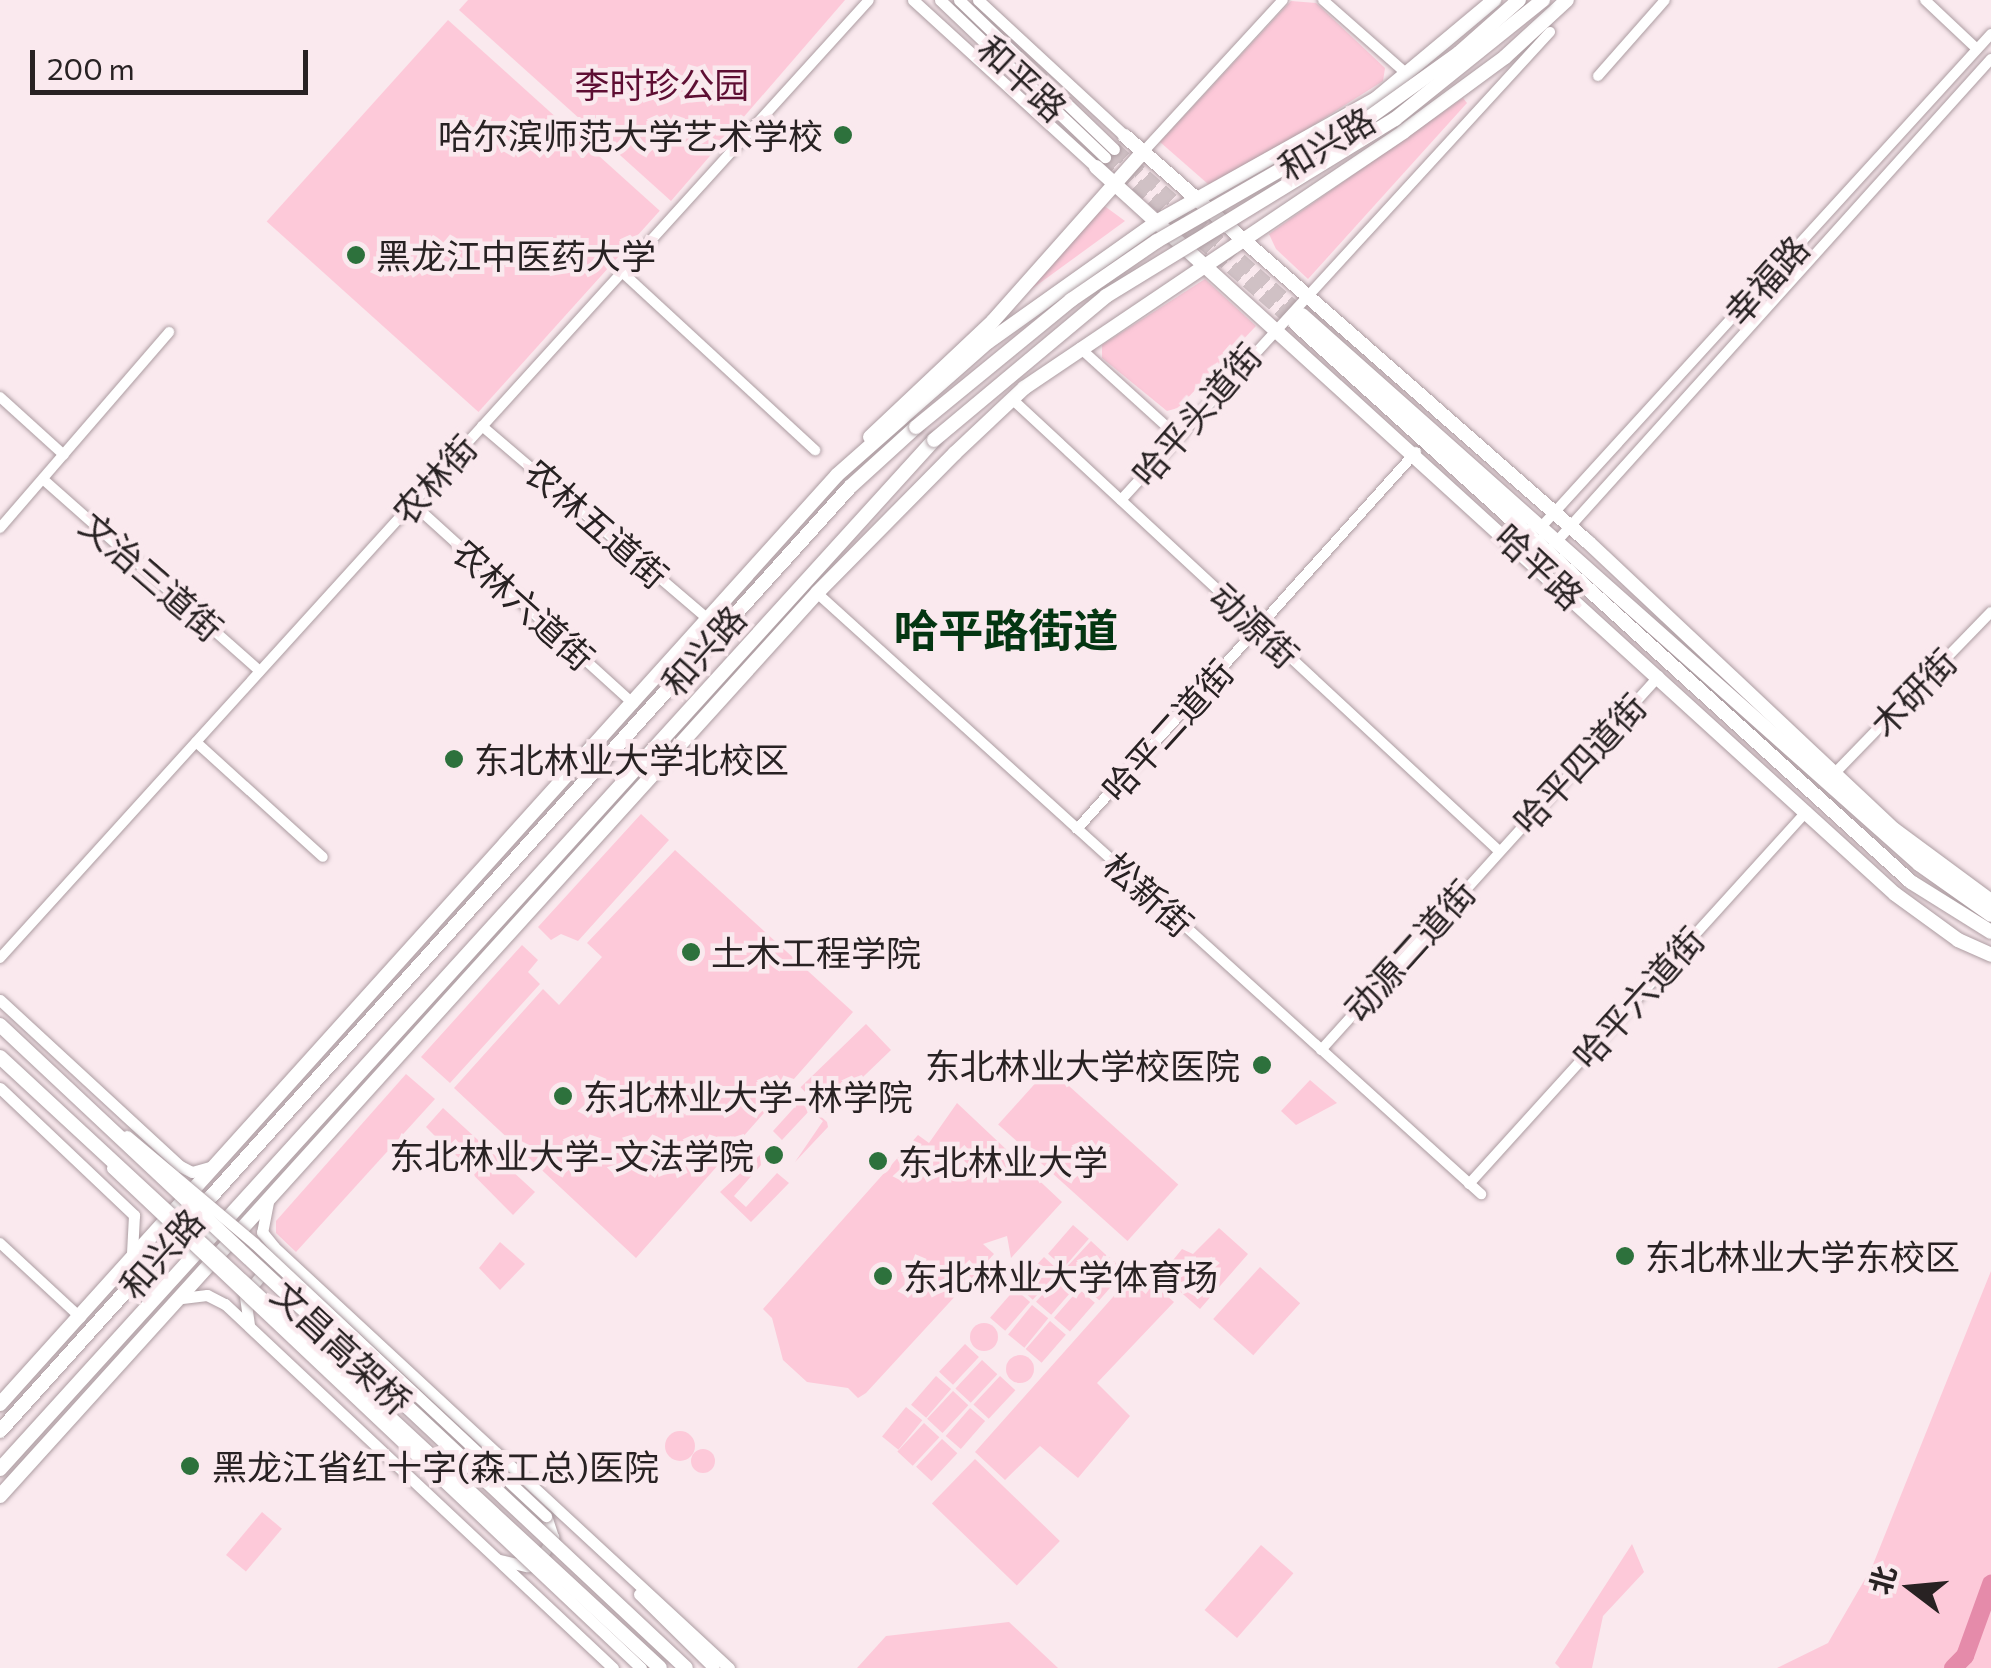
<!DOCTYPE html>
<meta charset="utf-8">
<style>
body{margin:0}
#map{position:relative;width:1991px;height:1668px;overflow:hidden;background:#fae9ee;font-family:Commissioner,"Noto Sans SC",sans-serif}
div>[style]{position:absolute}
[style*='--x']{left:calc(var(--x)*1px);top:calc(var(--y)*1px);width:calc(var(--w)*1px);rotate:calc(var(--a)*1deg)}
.green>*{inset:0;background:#fdc9d9;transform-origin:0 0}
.round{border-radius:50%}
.river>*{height:18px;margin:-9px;padding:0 9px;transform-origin:9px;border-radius:9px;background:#e58baa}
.highway-tunnel>*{height:14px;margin-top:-7px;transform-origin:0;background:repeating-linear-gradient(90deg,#d0c1c5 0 14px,transparent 0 21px)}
.roads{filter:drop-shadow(0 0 2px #ac9ca1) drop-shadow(0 0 2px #ac9ca1)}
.secondary>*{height:10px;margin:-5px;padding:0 5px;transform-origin:5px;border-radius:5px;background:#fff}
.primary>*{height:11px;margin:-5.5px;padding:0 5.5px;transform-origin:5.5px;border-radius:5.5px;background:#fff}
.highway>*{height:14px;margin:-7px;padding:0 7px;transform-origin:7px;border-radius:7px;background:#fff}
.bridges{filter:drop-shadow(0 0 2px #ac9ca1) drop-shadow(0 0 2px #ac9ca1)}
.primary-bridge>*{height:11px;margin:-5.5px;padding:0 5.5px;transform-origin:5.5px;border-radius:5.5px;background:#fff}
.highway-bridge>*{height:14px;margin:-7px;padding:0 7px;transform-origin:7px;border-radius:7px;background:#fff}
.dots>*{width:28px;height:28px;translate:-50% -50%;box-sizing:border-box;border:5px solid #fae9ee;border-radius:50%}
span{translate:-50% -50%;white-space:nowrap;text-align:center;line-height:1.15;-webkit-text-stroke:9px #fae9ee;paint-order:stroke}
.street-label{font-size:35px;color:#282223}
.park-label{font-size:35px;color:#5e0e33}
.poi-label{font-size:35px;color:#282223}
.right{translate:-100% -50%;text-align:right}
.left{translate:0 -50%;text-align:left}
.district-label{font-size:45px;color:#043612;font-weight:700}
.north{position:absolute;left:1861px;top:1538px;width:100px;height:100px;-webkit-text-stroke:8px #fae9ee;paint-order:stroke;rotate:286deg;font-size:28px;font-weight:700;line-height:40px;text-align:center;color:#282223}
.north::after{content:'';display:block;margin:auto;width:35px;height:45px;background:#282223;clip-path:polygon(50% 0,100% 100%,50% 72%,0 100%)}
.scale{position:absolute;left:30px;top:50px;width:278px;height:45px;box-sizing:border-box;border:5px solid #282223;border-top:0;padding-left:12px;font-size:30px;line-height:35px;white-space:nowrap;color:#282223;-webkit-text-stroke:8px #fae9ee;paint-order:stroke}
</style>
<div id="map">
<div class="green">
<div style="clip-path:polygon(468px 0,845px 0,671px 201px,459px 10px)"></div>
<div style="clip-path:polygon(1291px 1px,1316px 3px,1385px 68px,1383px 81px,1220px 184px,1208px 184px,1160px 142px)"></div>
<div style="left:448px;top:20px;width:285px;height:271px;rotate:42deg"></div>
<div style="clip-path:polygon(1463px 98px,1467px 103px,1308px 279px,1276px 249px,1269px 234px)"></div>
<div style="clip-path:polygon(1099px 202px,1125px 221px,1007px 307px)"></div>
<div style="clip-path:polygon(1205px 279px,1256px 326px,1178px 408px,1167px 411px,1102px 358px,1102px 345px)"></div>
<div style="clip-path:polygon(641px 814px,669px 840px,578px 941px,561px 934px,551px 940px,538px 927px)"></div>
<div style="clip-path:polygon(675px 850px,853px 1012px,636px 1258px,454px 1088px,543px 989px,559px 1005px,602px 957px,587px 943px)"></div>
<div style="clip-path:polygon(522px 945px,538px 960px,528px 972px,540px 984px,450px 1083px,421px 1057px)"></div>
<div style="left:866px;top:1024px;width:36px;height:91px;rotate:46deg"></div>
<div style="left:1049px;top:1068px;width:174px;height:76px;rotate:42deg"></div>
<div style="clip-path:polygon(406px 1074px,435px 1099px,296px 1252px,276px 1233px,276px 1221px)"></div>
<div style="clip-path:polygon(1310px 1080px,1337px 1103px,1296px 1125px,1281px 1111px)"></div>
<div style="clip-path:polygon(802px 1099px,827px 1122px,828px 1127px,795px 1162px,823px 1121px,810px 1110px,782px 1140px,773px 1131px)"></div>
<div style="clip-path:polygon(957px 1103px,1062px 1202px,1011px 1258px,1007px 1236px,983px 1244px,994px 1254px,866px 1393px,858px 1398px,848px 1388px,807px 1382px,783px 1360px,772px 1318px,763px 1309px,918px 1135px,929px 1143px)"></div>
<div style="clip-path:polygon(443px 1108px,535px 1192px,513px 1215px,426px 1127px)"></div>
<div style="clip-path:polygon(760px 1155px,761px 1165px,734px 1196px,746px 1207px,777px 1173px,789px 1183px,751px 1222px,720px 1192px)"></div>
<div style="left:1073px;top:1225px;width:21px;height:38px;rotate:41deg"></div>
<div style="clip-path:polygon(1219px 1228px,1248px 1254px,1200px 1309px,1161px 1275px,1182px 1249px,1193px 1254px)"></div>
<div style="left:1091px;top:1241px;width:21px;height:38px;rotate:43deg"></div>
<div style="clip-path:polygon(500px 1242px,525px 1264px,500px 1290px,479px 1268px)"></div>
<div style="left:1044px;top:1257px;width:21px;height:39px;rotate:43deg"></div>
<div style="left:1109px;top:1257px;width:21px;height:39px;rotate:41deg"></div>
<div style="left:1260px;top:1267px;width:54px;height:70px;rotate:42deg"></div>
<div style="clip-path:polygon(1137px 1270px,1174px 1302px,1097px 1383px,1130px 1416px,1078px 1478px,1040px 1446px,1005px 1480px,975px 1452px)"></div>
<div style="clip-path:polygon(1991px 1271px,1991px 1668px,1777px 1668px,1828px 1643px,1872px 1567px)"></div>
<div style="left:1061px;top:1273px;width:20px;height:38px;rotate:41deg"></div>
<div style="left:1015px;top:1289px;width:20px;height:38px;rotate:41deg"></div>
<div style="left:1079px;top:1289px;width:21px;height:38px;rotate:41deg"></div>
<div style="left:1032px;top:1305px;width:21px;height:38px;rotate:39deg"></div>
<div style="left:1050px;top:1321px;width:21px;height:37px;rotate:41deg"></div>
<div class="round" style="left:970px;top:1323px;width:28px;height:28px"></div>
<div style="left:965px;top:1344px;width:19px;height:38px;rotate:43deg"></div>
<div class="round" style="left:1006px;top:1355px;width:28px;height:28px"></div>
<div style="left:982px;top:1360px;width:21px;height:39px;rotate:43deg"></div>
<div style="left:936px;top:1376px;width:20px;height:38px;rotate:41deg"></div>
<div style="left:1000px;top:1376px;width:21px;height:39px;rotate:43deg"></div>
<div style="left:953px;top:1391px;width:21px;height:38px;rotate:43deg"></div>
<div style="left:906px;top:1407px;width:21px;height:38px;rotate:39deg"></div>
<div style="left:970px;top:1408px;width:20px;height:37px;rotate:41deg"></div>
<div style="left:924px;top:1423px;width:21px;height:39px;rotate:43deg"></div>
<div class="round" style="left:665px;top:1431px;width:30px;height:30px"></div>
<div style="left:942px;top:1439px;width:21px;height:38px;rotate:43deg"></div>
<div class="round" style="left:691px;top:1449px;width:24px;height:24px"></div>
<div style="left:975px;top:1459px;width:118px;height:62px;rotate:44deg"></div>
<div style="left:262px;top:1512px;width:26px;height:56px;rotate:40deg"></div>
<div style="clip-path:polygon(1632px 1544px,1644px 1572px,1603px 1616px,1592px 1668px,1560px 1668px,1555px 1663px)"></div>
<div style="left:1261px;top:1545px;width:43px;height:86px;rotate:41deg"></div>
<div style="clip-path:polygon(1009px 1622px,1058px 1668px,857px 1668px,886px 1636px)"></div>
</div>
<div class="river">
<div style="--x:1953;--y:1668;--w:17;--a:-45"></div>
<div style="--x:1965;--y:1656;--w:77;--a:-70.1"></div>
</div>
<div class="highway-tunnel">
<div style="--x:1114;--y:149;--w:251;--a:41.4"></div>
<div style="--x:1105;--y:157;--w:252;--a:41.1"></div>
</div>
<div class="roads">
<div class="secondary">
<div style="--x:1323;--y:0;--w:113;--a:41.4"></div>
<div style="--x:1925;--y:0;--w:71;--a:43.3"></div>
<div style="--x:1598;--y:76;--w:101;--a:-48.6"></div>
<div style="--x:1144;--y:151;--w:205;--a:-47.4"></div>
<div style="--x:622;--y:272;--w:263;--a:42.7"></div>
<div style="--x:1080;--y:348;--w:131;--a:42.2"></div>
<div style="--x:0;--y:397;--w:86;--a:42.2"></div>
<div style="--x:1012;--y:399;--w:663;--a:42.86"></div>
<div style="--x:482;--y:426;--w:300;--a:40.5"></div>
<div style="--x:44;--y:480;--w:288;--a:41.5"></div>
<div style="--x:1121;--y:500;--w:635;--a:-47.49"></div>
<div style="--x:412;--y:503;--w:299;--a:42.2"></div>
<div style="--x:1542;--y:526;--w:666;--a:-47.62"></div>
<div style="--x:0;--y:528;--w:259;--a:-49.2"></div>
<div style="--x:1558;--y:540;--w:647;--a:-48.01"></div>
<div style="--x:817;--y:593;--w:896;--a:42.15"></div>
<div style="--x:196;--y:742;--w:171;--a:42.2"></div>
<div style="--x:1835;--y:773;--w:224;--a:-45.9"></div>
<div style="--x:1077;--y:829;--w:507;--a:-48.04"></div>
<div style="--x:0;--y:958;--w:1293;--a:-47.79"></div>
<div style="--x:1321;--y:1050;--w:504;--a:-47.89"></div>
<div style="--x:1469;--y:1184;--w:503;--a:-47.82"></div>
<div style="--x:0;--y:1243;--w:110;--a:42.8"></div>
</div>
<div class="primary">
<div style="--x:913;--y:0;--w:248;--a:42.4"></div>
<div style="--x:940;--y:0;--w:228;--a:43.6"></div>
<div style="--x:959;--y:0;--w:215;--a:43.9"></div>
<div style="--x:978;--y:0;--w:200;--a:42.8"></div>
<div style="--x:0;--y:1000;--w:245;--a:42.7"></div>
<div style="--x:180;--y:1166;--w:13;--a:27"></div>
<div style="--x:192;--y:1172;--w:22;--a:-16"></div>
<div style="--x:0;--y:1088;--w:185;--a:43.5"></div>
<div style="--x:134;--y:1215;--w:39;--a:93"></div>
<div style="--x:268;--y:1202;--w:31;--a:101"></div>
<div style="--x:262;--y:1232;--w:19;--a:51"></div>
<div style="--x:274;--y:1247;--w:620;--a:42.78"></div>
<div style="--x:182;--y:1298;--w:25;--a:-7"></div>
<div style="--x:207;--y:1295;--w:20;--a:27"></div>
<div style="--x:225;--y:1304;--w:532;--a:43.17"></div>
<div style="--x:249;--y:1325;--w:30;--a:-98"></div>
<div style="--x:245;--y:1295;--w:35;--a:-51"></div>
<div style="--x:500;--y:1560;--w:28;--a:13"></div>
<div style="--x:527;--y:1566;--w:15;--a:-28"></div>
<div style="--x:540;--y:1559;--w:26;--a:-59"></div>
<div style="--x:553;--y:1537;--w:22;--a:-108"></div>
<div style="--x:639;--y:1594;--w:105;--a:44.6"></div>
</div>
<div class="highway">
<div style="--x:1125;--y:136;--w:616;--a:41.25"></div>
<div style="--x:1588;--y:542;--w:421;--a:43.2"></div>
<div style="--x:1895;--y:830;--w:119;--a:36.5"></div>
<div style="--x:1096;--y:167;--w:1080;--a:42.3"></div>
<div style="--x:1895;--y:894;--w:78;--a:36.1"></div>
<div style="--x:1958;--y:940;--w:36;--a:24"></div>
<div style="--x:1302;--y:315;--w:826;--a:41.66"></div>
<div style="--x:1919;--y:864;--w:88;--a:35.3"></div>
<div style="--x:1295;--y:323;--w:832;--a:42.22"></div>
<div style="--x:1911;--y:882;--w:94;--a:32"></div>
<div style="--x:870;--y:437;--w:169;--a:-43.3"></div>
<div style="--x:993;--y:321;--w:227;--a:-48.4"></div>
<div style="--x:0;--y:1404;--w:1250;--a:-47.98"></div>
<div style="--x:837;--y:475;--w:201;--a:-41.4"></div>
<div style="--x:988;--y:342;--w:209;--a:-35.4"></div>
<div style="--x:1158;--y:221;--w:251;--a:-29.3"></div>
<div style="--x:1377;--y:98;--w:153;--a:-39.9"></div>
<div style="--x:0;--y:1431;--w:1270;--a:-48"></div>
<div style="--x:850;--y:487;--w:89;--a:-42.3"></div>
<div style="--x:0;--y:1469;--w:1390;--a:-47.77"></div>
<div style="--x:0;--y:1496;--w:1218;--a:-47.86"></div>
<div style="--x:817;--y:593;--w:197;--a:-45.4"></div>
<div style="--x:955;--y:453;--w:95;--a:-43.3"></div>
<div style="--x:1024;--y:388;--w:457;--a:-34"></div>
<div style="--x:1403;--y:132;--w:127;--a:-36.3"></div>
<div style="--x:1505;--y:57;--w:84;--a:-42.6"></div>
</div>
</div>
<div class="bridges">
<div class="primary-bridge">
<div style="--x:127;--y:1136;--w:166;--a:40.1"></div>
<div style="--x:254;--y:1243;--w:400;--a:43.1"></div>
<div style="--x:112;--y:1168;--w:728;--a:43.39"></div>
</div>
<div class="highway-bridge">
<div style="--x:916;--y:427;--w:200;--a:-39.3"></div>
<div style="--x:1071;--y:300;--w:104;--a:-34.5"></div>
<div style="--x:1157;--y:241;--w:238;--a:-30"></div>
<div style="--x:1363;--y:122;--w:118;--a:-35.7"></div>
<div style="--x:1459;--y:53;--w:80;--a:-41.5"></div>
<div style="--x:934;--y:440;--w:224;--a:-39.9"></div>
<div style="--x:1106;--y:296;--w:339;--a:-31.5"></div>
<div style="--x:1395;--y:119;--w:190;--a:-38.8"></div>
<div style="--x:0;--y:1025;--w:940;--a:43.15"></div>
<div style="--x:0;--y:1057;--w:899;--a:42.79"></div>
</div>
</div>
<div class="dots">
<div style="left:843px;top:135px;background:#2d713c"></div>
<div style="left:356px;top:255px;background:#2d713c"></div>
<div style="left:454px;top:759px;background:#2d713c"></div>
<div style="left:691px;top:952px;background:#2d713c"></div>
<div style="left:1262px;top:1065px;background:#2d713c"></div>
<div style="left:563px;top:1096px;background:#2d713c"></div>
<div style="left:774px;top:1155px;background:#2d713c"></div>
<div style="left:878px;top:1161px;background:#2d713c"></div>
<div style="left:1625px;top:1256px;background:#2d713c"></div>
<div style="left:883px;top:1276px;background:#2d713c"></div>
<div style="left:190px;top:1466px;background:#2d713c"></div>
</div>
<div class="street-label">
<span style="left:1023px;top:78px;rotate:43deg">和平路</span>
<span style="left:1326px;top:143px;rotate:-31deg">和兴路</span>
<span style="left:1766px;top:280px;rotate:-48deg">幸福路</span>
<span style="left:1196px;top:414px;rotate:-49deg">哈平头道街</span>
<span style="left:434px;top:479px;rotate:-48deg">农林街</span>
<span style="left:597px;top:523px;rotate:41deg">农林五道街</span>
<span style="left:1540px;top:566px;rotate:43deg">哈平路</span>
<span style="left:152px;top:576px;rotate:41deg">文治三道街</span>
<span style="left:524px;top:604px;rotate:42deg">农林六道街</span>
<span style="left:1255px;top:625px;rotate:43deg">动源街</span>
<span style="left:703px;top:650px;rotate:-48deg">和兴路</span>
<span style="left:1913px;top:692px;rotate:-46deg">木研街</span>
<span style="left:1167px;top:730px;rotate:-48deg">哈平二道街</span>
<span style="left:1579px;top:763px;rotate:-47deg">哈平四道街</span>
<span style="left:1149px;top:894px;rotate:42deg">松新街</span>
<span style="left:1409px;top:950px;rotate:-48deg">动源二道街</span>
<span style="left:1638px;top:997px;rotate:-48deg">哈平六道街</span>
<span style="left:161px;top:1253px;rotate:-48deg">和兴路</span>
<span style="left:342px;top:1347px;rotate:43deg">文昌高架桥</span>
</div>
<div class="park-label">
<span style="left:662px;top:84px">李时珍公园</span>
</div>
<div class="poi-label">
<span class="right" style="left:823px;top:135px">哈尔滨师范大学艺术学校</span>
<span class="left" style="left:376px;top:255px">黑龙江中医药大学</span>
<span class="left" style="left:474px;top:759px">东北林业大学北校区</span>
<span class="left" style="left:711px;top:952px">土木工程学院</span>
<span class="right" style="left:1240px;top:1065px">东北林业大学校医院</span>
<span class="left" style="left:583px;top:1096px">东北林业大学-林学院</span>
<span class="right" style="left:754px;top:1155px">东北林业大学-文法学院</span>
<span class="left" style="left:898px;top:1161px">东北林业大学</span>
<span class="left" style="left:1645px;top:1256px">东北林业大学东校区</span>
<span class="left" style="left:903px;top:1276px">东北林业大学体育场</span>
<span class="left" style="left:212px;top:1466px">黑龙江省红十字(森工总)医院</span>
</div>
<div class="district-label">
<span style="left:1006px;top:629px">哈平路街道</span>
</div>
<div class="north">北</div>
<div class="scale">200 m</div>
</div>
